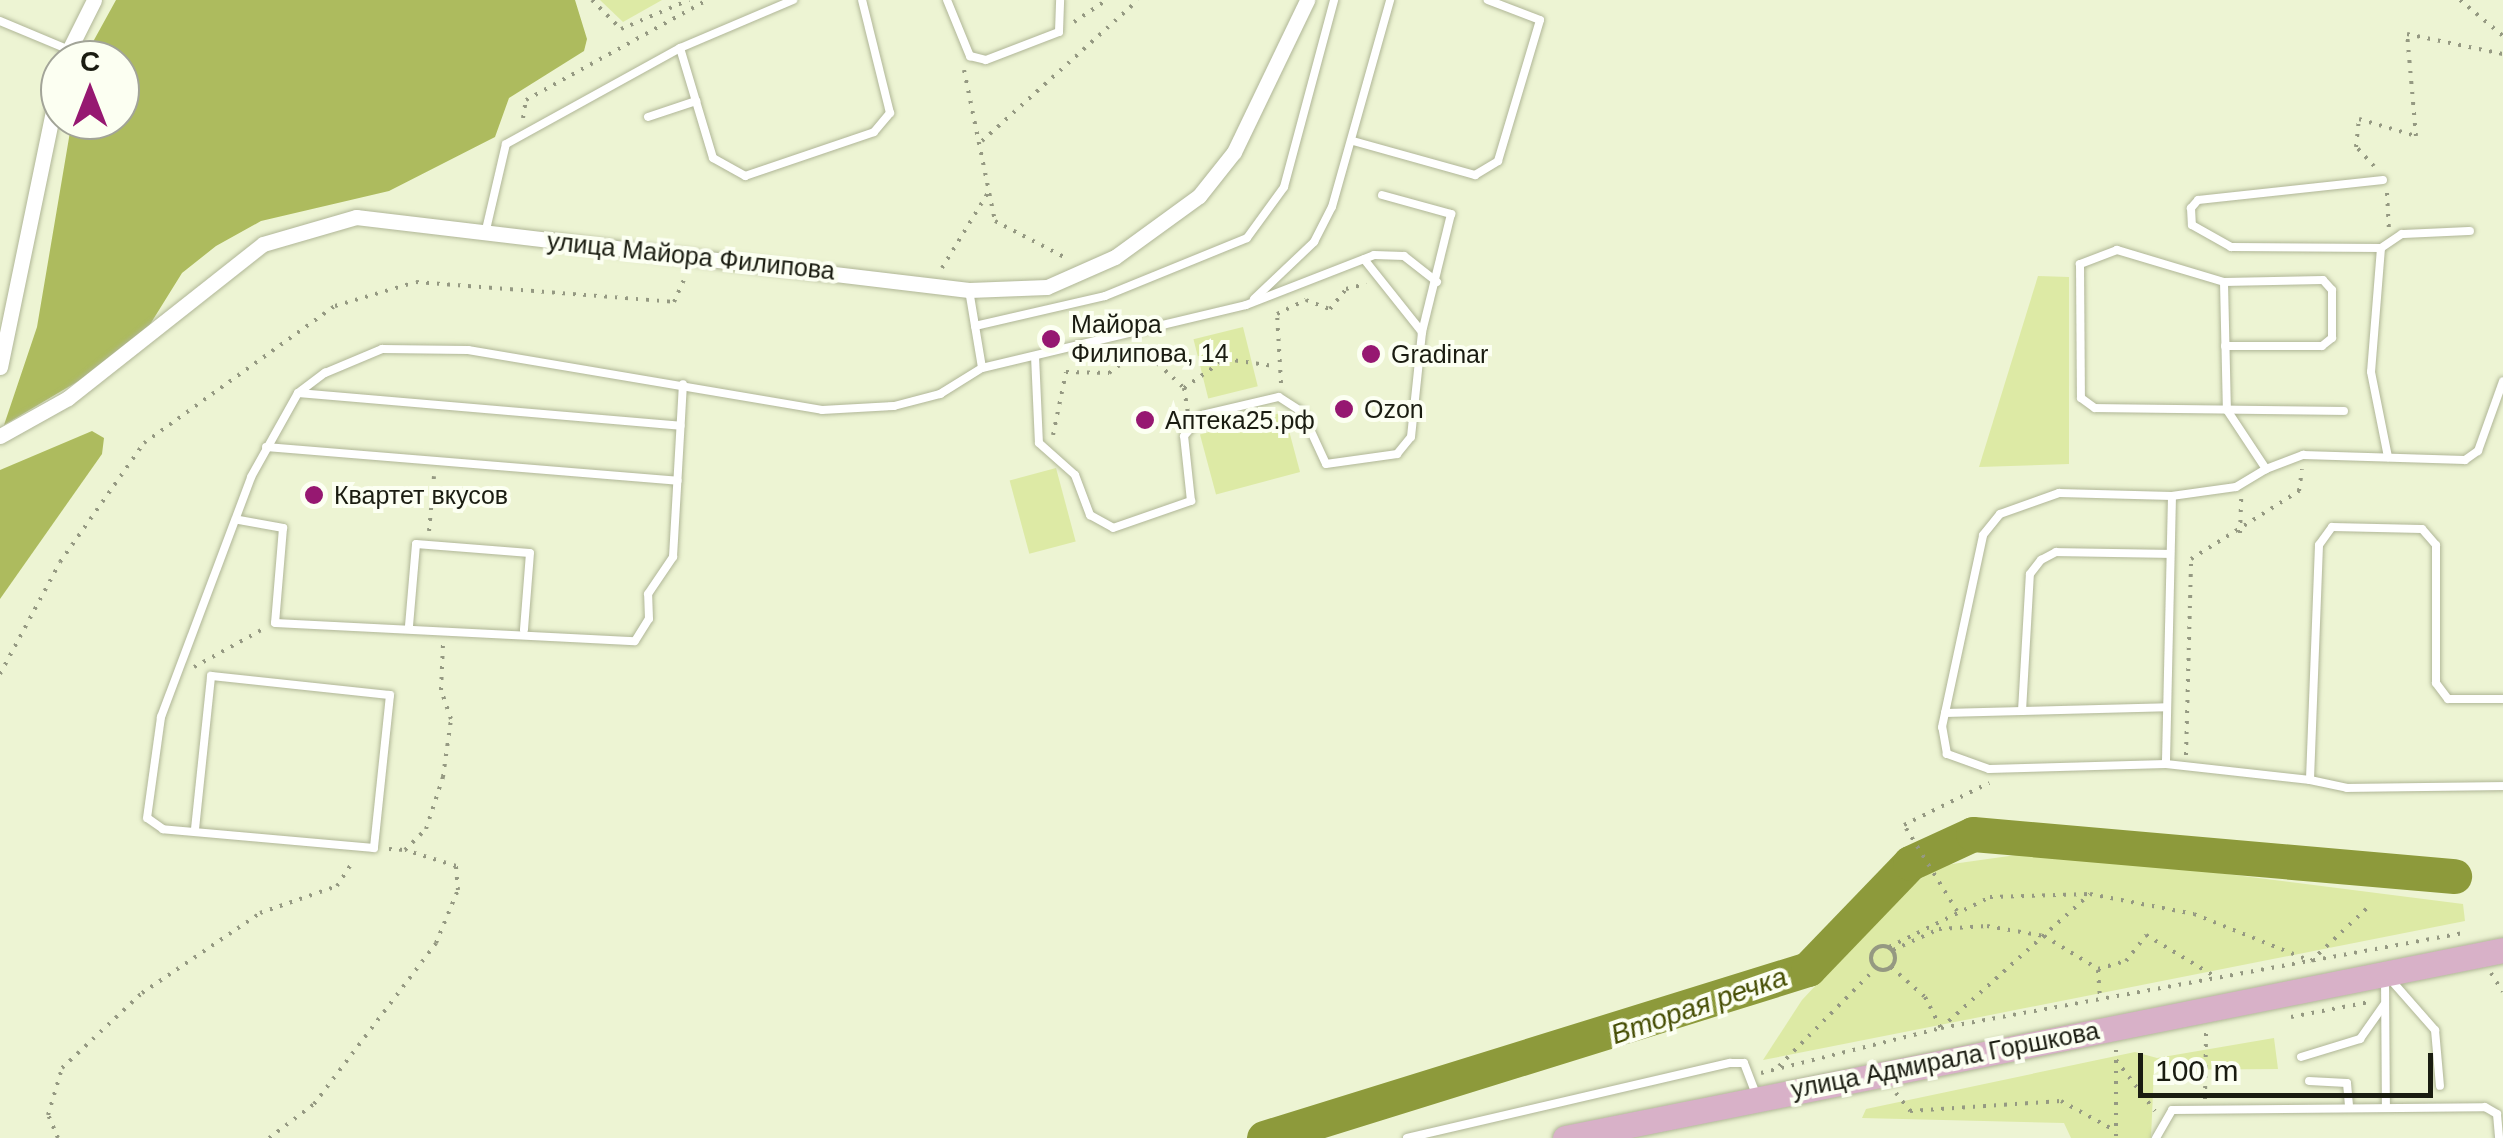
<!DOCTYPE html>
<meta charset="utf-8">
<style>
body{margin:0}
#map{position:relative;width:2503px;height:1138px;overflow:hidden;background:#edf4d3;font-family:Helvetica,sans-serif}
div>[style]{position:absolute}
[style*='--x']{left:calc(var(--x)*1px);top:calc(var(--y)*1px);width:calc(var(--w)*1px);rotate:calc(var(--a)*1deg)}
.green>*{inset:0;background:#ddeaa5;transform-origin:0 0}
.forest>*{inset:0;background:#adbb5e}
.river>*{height:35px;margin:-17.5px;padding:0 17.5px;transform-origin:17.5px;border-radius:17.5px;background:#8d9a3b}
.path>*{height:4px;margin-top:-2px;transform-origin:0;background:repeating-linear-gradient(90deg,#959982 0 2.5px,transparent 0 10.5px)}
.path>.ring{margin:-2px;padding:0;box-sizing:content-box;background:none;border:4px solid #959982;border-radius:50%}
.roads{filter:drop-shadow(0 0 2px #b0b697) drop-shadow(0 0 2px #b0b697)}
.lane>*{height:8px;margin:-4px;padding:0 4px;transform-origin:4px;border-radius:4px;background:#fff}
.street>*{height:15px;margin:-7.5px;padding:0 7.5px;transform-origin:7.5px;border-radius:7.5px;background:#fff}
.primary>*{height:25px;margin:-12.5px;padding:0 12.5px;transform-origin:12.5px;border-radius:12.5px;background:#d8b1c8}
.dots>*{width:28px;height:28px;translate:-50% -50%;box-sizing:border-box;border:5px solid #fcfff2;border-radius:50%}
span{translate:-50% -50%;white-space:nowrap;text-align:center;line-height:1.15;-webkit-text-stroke:8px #fcfff2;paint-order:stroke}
.street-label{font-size:25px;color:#1a1c11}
.poi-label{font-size:25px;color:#1a1c11}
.left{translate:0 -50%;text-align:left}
.water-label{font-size:28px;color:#464e04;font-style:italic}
.north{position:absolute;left:40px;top:40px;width:100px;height:100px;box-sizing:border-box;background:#fcfff2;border:2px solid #a2a498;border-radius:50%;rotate:0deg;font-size:28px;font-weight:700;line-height:40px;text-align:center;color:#1a1c11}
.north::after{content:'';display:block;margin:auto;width:35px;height:45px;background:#961871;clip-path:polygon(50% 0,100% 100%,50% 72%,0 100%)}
.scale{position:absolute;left:2138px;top:1053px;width:295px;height:45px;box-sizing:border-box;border:5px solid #1a1c11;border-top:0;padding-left:12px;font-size:30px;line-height:35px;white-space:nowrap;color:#1a1c11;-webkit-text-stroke:8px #fcfff2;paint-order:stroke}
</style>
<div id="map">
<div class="green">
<div style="clip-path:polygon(600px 0,662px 0,623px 22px)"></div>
<div style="clip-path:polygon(2038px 276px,2069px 277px,2069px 464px,1979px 467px)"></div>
<div style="left:1243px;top:327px;width:61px;height:51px;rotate:76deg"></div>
<div style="left:1284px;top:412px;width:62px;height:87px;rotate:75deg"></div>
<div style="left:1056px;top:468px;width:76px;height:48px;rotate:75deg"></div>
<div style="clip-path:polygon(2045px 851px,2463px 904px,2465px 921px,1763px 1060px,1802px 1000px,1904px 891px,1938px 866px)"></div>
<div style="clip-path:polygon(2274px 1038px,2278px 1069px,2154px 1070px,2151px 1138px,2071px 1138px,2064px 1123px,1862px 1118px,1866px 1109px,2135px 1052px,2157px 1058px)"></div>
</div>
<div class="forest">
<div style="clip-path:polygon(116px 0,575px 0,587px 39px,584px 51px,509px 98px,495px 137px,389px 191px,261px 221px,216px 246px,182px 273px,136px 347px,4px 425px,37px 327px,72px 120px,120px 120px,120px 60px,83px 60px)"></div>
<div style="clip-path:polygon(92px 431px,104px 438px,102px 454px,0 599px,0 470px)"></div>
</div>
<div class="river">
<div style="--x:1264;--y:1138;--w:570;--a:-17.26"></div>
<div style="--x:1808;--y:969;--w:147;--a:-46.1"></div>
<div style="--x:1910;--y:863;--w:69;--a:-24.7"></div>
<div style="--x:1973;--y:834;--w:483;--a:5"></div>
</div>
<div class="path">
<div style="--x:592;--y:0;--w:41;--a:45"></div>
<div style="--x:621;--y:29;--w:74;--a:-23.1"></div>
<div style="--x:2460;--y:0;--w:56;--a:39.9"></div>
<div style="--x:1074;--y:22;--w:40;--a:-34"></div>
<div style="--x:964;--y:70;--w:154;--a:78.4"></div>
<div style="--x:995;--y:221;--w:82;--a:27.5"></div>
<div style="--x:523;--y:118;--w:18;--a:-81"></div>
<div style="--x:526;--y:100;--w:207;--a:-28.9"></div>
<div style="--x:982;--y:141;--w:210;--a:-42.1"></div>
<div style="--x:2374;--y:166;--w:26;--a:-133"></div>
<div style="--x:2356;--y:147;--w:28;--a:-84"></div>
<div style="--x:2359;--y:119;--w:59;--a:16.6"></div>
<div style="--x:2416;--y:136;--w:102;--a:-95"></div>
<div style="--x:2407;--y:34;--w:98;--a:11.8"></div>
<div style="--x:2387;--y:193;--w:35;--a:87"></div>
<div style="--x:942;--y:268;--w:90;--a:-58.6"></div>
<div style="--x:1281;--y:383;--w:69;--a:-93.3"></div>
<div style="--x:1277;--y:314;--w:32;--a:-26"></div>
<div style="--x:1306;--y:300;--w:26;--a:21"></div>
<div style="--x:1330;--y:309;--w:26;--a:-51"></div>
<div style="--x:1346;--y:289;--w:21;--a:-14"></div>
<div style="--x:1184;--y:388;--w:50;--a:-35.3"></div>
<div style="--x:1225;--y:359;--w:49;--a:8.1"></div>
<div style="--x:1053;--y:435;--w:64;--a:-78.3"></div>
<div style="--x:1066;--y:372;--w:43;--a:1.3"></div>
<div style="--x:1109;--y:373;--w:41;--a:-36"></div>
<div style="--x:1142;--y:349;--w:57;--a:42.9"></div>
<div style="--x:1184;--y:388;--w:24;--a:81"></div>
<div style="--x:429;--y:531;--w:55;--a:-84.8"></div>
<div style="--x:2240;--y:533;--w:35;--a:-88"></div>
<div style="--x:194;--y:667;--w:81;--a:-28.8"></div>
<div style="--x:0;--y:674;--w:127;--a:-61.8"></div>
<div style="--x:60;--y:562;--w:146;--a:-54.8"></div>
<div style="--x:144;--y:443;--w:235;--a:-35.7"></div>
<div style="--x:335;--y:306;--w:84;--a:-16.5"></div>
<div style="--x:416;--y:282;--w:259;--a:4.4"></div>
<div style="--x:674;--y:302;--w:30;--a:-66"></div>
<div style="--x:2186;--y:755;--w:196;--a:-88.5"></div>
<div style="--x:2191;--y:559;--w:128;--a:-32.2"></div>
<div style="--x:2299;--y:491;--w:22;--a:-82"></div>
<div style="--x:389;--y:849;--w:16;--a:4"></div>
<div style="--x:405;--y:850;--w:30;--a:-45"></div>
<div style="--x:426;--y:829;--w:55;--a:-71.9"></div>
<div style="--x:443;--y:777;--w:59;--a:-82.1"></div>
<div style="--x:451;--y:719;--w:31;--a:-109"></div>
<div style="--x:441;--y:690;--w:46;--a:-87.5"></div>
<div style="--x:1957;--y:911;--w:101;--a:-121.6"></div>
<div style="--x:1904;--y:825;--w:95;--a:-26.3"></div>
<div class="ring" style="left:1871px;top:946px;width:20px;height:20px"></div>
<div style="--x:1889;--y:947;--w:113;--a:-26.3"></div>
<div style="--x:1990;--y:897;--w:100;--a:-1.7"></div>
<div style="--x:2090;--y:894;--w:106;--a:10.9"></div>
<div style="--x:2194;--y:914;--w:126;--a:21.9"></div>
<div style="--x:2311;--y:961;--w:77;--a:-43.4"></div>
<div style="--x:1893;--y:950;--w:51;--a:-24.5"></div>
<div style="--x:1939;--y:929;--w:48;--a:-3.6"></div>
<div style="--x:1987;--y:926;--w:58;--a:10"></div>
<div style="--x:2044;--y:936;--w:63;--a:31.4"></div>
<div style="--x:2098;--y:969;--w:29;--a:-16"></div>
<div style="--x:2126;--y:961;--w:33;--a:-52"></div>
<div style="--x:2146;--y:935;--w:82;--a:31"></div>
<div style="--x:1891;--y:967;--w:45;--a:41.4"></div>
<div style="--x:1925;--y:997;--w:35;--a:63"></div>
<div style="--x:1941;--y:1028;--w:200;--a:-42"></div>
<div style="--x:2098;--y:970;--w:31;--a:86"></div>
<div style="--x:2491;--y:973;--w:22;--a:58"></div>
<div style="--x:2291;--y:1017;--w:80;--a:-10.8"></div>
<div style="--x:2116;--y:1050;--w:88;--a:90"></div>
<div style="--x:2116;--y:1060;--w:64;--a:52.6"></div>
<div style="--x:1779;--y:1066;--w:138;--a:-45.3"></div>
<div style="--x:1761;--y:1073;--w:186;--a:-14"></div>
<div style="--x:1941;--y:1028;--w:531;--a:-10.31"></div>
<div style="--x:1896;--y:1093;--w:23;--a:52"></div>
<div style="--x:1910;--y:1111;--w:151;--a:-3.8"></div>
<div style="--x:2061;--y:1101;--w:63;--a:28.6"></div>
<div style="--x:2205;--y:1099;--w:66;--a:-89.1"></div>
<div style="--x:58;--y:1138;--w:25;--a:-113"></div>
<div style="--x:48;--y:1115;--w:49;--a:-73.4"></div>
<div style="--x:62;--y:1068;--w:110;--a:-43.2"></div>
<div style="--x:142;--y:993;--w:143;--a:-34.1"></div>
<div style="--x:260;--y:913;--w:82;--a:-19.3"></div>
<div style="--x:337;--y:886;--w:31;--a:-57"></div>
<div style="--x:269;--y:1138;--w:56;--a:-37.1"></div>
<div style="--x:314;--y:1104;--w:202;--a:-52.8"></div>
<div style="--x:436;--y:943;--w:57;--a:-67.5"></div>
<div style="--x:458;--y:890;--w:24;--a:-95"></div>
<div style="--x:456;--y:866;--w:53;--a:-162.6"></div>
</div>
<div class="roads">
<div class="lane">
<div style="--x:947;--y:0;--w:61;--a:67.7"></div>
<div style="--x:970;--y:56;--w:16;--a:14"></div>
<div style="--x:986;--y:60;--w:78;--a:-21"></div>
<div style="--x:1059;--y:32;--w:32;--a:-88"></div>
<div style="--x:0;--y:21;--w:73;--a:22.7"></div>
<div style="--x:680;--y:48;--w:115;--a:73.3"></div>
<div style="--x:713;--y:158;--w:37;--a:29"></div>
<div style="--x:745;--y:176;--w:136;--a:-18.8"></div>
<div style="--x:874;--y:132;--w:25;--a:-50"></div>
<div style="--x:890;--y:113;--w:116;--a:-103.9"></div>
<div style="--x:648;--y:117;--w:51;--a:-18.4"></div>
<div style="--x:1353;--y:141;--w:127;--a:15.6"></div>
<div style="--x:1475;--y:175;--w:27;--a:-31"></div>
<div style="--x:1498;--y:161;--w:147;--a:-73.4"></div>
<div style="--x:1540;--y:20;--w:56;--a:-159"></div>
<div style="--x:2383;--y:180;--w:186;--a:173.8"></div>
<div style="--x:2198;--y:200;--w:11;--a:131"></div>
<div style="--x:2191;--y:208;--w:17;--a:87"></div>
<div style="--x:2192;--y:225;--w:45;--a:29.4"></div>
<div style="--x:2231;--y:247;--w:150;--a:0.4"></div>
<div style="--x:2381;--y:248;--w:124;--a:94.6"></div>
<div style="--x:2371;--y:372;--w:87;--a:78.7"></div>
<div style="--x:1382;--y:195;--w:72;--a:15.4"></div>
<div style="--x:1451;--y:214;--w:122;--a:103.8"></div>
<div style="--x:485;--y:234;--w:92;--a:-76.9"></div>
<div style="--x:506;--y:144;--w:199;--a:-28.9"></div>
<div style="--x:680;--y:48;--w:123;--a:-23"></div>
<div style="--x:2381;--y:248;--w:25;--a:-34"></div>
<div style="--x:2402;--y:234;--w:68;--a:-2.5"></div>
<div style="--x:2224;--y:282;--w:128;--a:88.7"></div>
<div style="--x:2227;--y:410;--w:71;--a:56.5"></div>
<div style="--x:2266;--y:469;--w:35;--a:149"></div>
<div style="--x:2236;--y:487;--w:65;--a:172"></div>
<div style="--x:2172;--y:496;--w:268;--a:91.3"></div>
<div style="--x:2166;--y:764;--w:145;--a:6.3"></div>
<div style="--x:969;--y:290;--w:79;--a:80.5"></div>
<div style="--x:982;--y:368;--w:271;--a:-13.4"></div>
<div style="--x:1246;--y:305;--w:137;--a:-21.3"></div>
<div style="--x:1374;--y:255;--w:30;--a:2"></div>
<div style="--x:1404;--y:256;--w:42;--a:38.2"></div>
<div style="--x:1254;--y:299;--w:83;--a:-43.5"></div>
<div style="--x:1314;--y:242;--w:39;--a:-63"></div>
<div style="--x:1332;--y:207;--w:215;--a:-74.3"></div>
<div style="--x:975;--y:326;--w:133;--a:-13"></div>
<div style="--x:1105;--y:296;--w:153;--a:-22.2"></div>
<div style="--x:1247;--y:238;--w:63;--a:-54"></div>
<div style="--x:1284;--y:187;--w:194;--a:-75"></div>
<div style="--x:2225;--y:346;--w:97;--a:0"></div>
<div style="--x:2322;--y:346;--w:13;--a:-39"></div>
<div style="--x:2332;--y:338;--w:48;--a:-90"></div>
<div style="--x:2332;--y:290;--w:13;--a:-132"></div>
<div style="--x:2323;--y:280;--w:99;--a:178.8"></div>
<div style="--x:2224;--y:282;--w:112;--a:-163.3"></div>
<div style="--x:2117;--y:250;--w:40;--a:159"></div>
<div style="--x:2080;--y:264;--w:134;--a:89.6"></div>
<div style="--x:2081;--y:398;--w:17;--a:36"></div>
<div style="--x:2095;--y:408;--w:249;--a:0.7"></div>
<div style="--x:1035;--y:356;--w:87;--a:87.4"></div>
<div style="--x:1039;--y:443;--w:48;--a:41.6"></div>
<div style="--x:1075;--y:475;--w:43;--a:69.4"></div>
<div style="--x:1090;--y:515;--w:26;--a:29"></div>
<div style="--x:1113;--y:528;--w:83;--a:-19.1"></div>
<div style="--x:1191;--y:501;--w:65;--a:-96.1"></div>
<div style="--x:1184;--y:436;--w:28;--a:-49"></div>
<div style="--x:1202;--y:415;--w:79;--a:-13.2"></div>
<div style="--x:1279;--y:397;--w:27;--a:33"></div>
<div style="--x:1302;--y:412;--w:57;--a:65.2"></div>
<div style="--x:1326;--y:464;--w:72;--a:-8"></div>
<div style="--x:1397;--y:454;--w:22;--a:-51"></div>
<div style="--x:1411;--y:437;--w:106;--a:-84"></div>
<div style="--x:1422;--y:332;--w:93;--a:-128.5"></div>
<div style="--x:298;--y:393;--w:384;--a:4.9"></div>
<div style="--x:266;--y:447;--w:413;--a:4.7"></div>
<div style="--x:2266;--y:469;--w:40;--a:-21"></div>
<div style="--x:2303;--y:455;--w:162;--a:1.8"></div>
<div style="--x:2465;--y:460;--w:16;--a:-35"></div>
<div style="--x:2478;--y:451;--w:74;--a:-70.3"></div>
<div style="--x:239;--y:520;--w:45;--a:10.3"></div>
<div style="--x:283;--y:528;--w:95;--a:94.8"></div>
<div style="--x:275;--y:623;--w:360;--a:2.9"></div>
<div style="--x:635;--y:641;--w:26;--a:-58"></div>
<div style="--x:649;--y:619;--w:25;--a:-92"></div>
<div style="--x:648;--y:594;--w:45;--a:-56"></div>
<div style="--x:673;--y:557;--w:173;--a:-86.7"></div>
<div style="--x:409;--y:626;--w:82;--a:-85.1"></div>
<div style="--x:416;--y:544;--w:114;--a:4.5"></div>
<div style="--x:530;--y:553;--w:77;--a:94.5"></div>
<div style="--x:2503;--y:699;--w:55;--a:180"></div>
<div style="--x:2448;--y:699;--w:20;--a:-127"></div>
<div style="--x:2436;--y:683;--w:138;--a:-90"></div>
<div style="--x:2436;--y:545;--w:21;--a:-131"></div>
<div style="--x:2422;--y:529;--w:90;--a:-178.7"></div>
<div style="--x:2332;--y:527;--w:22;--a:126"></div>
<div style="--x:2319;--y:545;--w:235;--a:92.2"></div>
<div style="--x:2310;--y:780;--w:38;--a:12"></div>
<div style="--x:2347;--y:788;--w:156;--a:-0.7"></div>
<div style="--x:2022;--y:711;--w:137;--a:-86.7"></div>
<div style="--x:2030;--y:574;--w:18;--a:-52"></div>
<div style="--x:2041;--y:560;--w:17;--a:-28"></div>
<div style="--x:2056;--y:552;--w:114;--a:1"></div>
<div style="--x:1945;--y:713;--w:222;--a:-1.5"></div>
<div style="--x:2166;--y:764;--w:177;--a:178.4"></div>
<div style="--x:1989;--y:769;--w:45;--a:-160.3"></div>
<div style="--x:1947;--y:754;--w:27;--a:-100"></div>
<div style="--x:1942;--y:727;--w:196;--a:-77.9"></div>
<div style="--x:1983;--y:535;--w:27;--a:-51"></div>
<div style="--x:2000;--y:514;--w:63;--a:-19.6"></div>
<div style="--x:2059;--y:493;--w:113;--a:1.5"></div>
<div style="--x:195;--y:829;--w:154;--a:-84"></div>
<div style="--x:211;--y:676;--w:180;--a:6.1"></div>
<div style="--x:390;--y:695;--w:154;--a:96"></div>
<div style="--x:374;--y:848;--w:212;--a:-174.9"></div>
<div style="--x:163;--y:829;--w:19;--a:-145"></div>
<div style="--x:147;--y:818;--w:102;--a:-82.1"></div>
<div style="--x:161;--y:717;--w:256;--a:-69.4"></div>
<div style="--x:251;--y:477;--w:96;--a:-60.8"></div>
<div style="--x:298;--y:393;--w:34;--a:-37"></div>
<div style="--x:325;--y:373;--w:62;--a:-22.8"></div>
<div style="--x:382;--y:349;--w:86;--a:0.7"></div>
<div style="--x:468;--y:350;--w:359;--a:9.6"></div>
<div style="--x:822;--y:410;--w:72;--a:-3.2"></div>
<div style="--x:894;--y:406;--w:48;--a:-14.6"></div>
<div style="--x:940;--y:394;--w:49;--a:-31.8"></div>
<div style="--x:2385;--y:977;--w:130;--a:89.6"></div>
<div style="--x:2391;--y:980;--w:67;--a:48.7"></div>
<div style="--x:2435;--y:1030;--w:56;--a:84.9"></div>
<div style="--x:2301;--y:1057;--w:62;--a:-17"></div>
<div style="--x:2360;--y:1039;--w:42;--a:-54.8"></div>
<div style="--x:2309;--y:1081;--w:38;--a:3"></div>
<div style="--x:2347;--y:1083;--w:25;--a:85"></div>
<div style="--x:1407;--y:1138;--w:332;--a:-13.1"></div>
<div style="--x:1730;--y:1063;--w:14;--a:0"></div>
<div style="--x:1744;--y:1063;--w:33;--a:69"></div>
<div style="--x:2156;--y:1138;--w:32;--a:-60"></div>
<div style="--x:2172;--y:1110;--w:313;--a:-0.5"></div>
<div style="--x:2485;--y:1107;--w:14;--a:30"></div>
<div style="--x:2497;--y:1114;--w:24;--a:85"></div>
</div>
<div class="street">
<div style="--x:64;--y:60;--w:67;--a:-63.4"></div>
<div style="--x:0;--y:367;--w:295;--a:-78.3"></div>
<div style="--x:0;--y:436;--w:78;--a:-29.2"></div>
<div style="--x:68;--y:398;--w:248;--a:-38.3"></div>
<div style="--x:263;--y:244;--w:97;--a:-16.2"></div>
<div style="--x:356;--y:217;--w:617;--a:6.79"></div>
<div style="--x:969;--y:290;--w:78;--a:-2.2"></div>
<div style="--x:1047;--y:287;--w:74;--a:-23.8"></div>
<div style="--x:1115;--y:257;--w:104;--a:-36"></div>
<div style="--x:1199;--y:196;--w:56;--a:-51.5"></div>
<div style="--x:1234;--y:152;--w:169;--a:-64.3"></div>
</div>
<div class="primary">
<div style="--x:1565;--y:1138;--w:957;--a:-11.33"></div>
</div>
</div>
<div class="dots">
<div style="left:1051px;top:339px;background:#961871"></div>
<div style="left:1371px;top:354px;background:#961871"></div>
<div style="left:1344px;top:409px;background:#961871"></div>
<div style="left:1145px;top:420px;background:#961871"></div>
<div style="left:314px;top:495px;background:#961871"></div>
</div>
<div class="street-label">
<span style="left:691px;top:256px;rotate:6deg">улица Майора Филипова</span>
<span style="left:1945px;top:1060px;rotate:-11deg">улица Адмирала Горшкова</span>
</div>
<div class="poi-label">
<span class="left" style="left:1071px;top:339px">Майора<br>Филипова, 14</span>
<span class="left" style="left:1391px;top:354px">Gradinar</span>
<span class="left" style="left:1364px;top:409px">Ozon</span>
<span class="left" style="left:1165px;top:420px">Аптека25.рф</span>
<span class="left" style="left:334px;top:495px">Квартет вкусов</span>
</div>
<div class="water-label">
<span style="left:1699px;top:1006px;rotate:-19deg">Вторая речка</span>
</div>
<div class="north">С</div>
<div class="scale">100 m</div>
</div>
